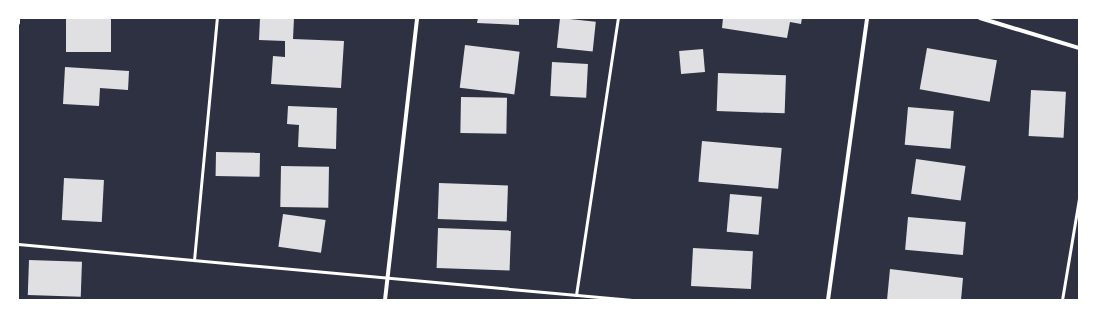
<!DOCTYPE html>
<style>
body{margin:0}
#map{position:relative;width:1097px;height:318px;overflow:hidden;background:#2d3142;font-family:Cabin,sans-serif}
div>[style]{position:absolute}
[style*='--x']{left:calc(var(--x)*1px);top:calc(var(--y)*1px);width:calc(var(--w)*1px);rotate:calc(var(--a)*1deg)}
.building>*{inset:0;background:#e0e0e3;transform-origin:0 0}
.service>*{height:3px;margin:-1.5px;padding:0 1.5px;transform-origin:1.5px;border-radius:1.5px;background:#fff}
.minor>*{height:4px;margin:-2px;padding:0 2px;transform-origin:2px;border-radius:2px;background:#fff}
span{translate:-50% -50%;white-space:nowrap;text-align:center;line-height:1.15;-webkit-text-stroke:3.5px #fff;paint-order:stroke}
.frame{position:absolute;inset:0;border:19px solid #fff;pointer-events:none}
</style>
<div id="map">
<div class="building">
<div style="left:66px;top:18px;width:45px;height:34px"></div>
<div style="clip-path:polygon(260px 18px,294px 18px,293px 39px,344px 41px,341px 88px,271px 84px,273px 56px,285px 57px,285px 41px,259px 40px)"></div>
<div style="clip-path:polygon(478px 18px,519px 18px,519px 25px,477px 23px)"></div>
<div style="left:560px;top:18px;width:36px;height:30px;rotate:6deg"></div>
<div style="clip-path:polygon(723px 18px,802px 18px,801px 24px,790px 22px,787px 38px,722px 28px)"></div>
<div style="left:465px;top:45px;width:55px;height:43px;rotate:7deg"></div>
<div style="left:927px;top:48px;width:71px;height:42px;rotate:10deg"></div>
<div style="left:703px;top:49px;width:23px;height:24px;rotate:85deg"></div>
<div style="left:552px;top:62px;width:36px;height:34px;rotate:3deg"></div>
<div style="clip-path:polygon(65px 67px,129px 71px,128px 90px,100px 88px,99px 106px,63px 104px)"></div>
<div style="left:718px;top:73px;width:68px;height:38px;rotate:2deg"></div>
<div style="left:1031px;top:90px;width:35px;height:46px;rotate:3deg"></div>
<div style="left:461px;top:97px;width:46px;height:36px;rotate:1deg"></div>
<div style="clip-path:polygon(288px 106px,337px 108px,336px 149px,298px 147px,299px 125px,287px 124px)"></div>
<div style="left:908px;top:107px;width:46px;height:38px;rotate:5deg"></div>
<div style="left:702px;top:141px;width:80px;height:41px;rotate:5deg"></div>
<div style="left:216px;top:152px;width:44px;height:24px;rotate:1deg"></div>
<div style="left:916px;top:159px;width:50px;height:35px;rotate:8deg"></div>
<div style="left:281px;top:166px;width:48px;height:41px;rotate:1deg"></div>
<div style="left:64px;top:178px;width:40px;height:42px;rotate:3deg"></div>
<div style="left:439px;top:183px;width:69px;height:36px;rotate:2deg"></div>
<div style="left:730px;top:194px;width:32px;height:38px;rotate:5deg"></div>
<div style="left:283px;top:214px;width:43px;height:33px;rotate:8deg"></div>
<div style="left:908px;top:217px;width:58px;height:33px;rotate:5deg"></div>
<div style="left:438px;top:228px;width:73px;height:40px;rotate:2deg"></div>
<div style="left:693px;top:248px;width:60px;height:38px;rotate:3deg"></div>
<div style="left:29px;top:260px;width:53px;height:35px;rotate:2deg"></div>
<div style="clip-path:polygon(890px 269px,963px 278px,961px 300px,887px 300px)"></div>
</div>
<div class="service">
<div style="--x:18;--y:244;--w:617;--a:5.21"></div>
<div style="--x:194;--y:260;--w:243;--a:-84.6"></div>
<div style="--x:576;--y:295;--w:280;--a:-81.4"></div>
<div style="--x:1062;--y:300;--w:103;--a:-80.5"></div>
</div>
<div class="minor">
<div style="--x:980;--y:18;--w:103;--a:16.9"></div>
<div style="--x:18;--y:23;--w:5;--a:-90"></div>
<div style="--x:385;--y:300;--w:284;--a:-83.5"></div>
<div style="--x:828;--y:300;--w:285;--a:-82.1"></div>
</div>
<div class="frame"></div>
</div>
